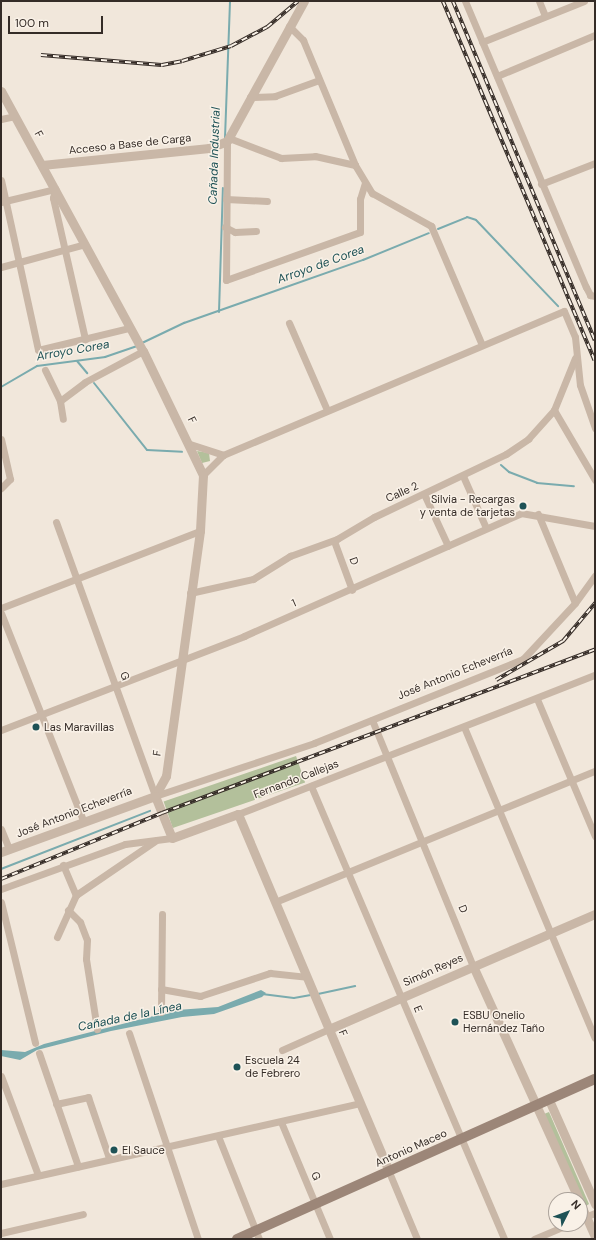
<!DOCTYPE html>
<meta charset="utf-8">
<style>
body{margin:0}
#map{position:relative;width:596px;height:1240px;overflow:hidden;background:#f1e7db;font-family:"DM Sans",sans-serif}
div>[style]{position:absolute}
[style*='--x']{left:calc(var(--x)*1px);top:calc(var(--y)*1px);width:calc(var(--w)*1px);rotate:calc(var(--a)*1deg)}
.green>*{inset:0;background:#b3c09b;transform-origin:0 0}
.water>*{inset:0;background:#7aabae}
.stream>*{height:2px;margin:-1px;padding:0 1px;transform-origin:1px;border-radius:1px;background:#7aabae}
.minor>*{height:7px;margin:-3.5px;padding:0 3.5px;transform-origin:3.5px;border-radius:3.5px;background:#c9b7a7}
.tertiary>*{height:9px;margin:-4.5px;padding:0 4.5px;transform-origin:4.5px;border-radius:4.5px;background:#c9b7a7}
.secondary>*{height:10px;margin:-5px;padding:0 5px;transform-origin:5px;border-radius:5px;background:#9c8678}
.rail>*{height:3.5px;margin-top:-1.75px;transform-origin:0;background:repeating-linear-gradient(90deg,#f9f1e7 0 6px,#352c27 0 12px);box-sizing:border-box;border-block:1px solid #352c27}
.dots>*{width:11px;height:11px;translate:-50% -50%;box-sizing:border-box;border:2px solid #f9f1e7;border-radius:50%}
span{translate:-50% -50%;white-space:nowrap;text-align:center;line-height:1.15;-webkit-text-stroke:3px #f9f1e7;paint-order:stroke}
.street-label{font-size:11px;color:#352c27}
.poi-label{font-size:11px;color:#352c27}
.right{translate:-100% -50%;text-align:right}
.left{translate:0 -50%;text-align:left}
.water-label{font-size:12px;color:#1e5256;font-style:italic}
.frame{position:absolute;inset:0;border:2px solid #352c27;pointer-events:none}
.north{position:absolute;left:548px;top:1192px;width:40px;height:40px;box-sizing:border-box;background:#f9f1e7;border:1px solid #aba29a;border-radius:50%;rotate:48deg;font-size:11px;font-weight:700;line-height:16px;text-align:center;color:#352c27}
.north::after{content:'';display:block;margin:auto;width:14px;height:18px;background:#1e5256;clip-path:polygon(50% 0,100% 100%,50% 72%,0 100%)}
.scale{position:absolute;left:8px;top:16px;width:95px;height:18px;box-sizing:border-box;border:2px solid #352c27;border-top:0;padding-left:5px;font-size:12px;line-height:14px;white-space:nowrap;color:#352c27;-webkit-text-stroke:3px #f9f1e7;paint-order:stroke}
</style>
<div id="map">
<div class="green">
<div style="clip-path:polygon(197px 451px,209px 453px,210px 461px,202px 463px)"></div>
<div style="left:296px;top:756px;width:28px;height:140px;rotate:71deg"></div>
<div style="clip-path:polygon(549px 1112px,589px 1204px,586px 1206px,544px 1114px)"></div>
</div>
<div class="water">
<div style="clip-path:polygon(261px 990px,266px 993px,262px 997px,214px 1014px,182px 1017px,111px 1031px,37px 1050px,20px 1060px,1px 1056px,1px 1050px,25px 1052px,44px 1044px,177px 1010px,218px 1007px)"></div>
</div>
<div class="stream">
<div style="--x:225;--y:138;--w:137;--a:-87.9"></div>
<div style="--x:438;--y:229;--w:31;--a:-22"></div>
<div style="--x:467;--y:217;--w:9;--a:18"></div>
<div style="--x:476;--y:220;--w:119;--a:46.4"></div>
<div style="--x:219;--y:312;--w:124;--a:-88.2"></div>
<div style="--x:142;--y:343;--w:47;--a:-25.5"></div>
<div style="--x:184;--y:323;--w:190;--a:-19.4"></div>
<div style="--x:363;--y:260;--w:71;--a:-22.2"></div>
<div style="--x:77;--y:361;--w:16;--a:50"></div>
<div style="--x:94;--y:383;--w:85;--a:51.7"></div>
<div style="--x:147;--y:450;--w:35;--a:3"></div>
<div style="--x:1;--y:387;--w:42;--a:-30.3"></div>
<div style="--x:37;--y:366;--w:69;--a:-7.5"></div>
<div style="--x:105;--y:357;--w:34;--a:-19"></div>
<div style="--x:501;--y:465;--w:11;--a:41"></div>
<div style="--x:509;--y:472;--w:30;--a:21"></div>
<div style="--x:537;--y:483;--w:37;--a:5"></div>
<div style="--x:1;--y:869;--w:160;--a:-21.3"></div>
<div style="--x:262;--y:994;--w:32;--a:7"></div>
<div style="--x:294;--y:998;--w:17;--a:-10"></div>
<div style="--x:318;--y:994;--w:38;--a:-12"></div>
</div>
<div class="minor">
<div style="--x:465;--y:1;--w:311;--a:67.1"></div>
<div style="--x:586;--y:287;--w:9;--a:63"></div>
<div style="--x:590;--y:295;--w:5;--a:11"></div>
<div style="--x:539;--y:1;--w:16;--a:68"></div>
<div style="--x:289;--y:26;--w:20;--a:45"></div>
<div style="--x:303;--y:40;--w:135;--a:67.4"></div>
<div style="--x:355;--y:165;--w:33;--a:59"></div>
<div style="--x:372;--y:193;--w:68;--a:29.2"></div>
<div style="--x:431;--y:226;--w:129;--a:66.8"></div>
<div style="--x:482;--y:42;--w:110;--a:-21.9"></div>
<div style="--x:497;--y:76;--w:106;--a:-22.7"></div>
<div style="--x:250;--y:97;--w:25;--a:-2"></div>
<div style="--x:275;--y:96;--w:47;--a:-20"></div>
<div style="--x:1;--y:119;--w:14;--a:-12"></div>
<div style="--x:229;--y:138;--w:56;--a:21"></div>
<div style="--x:281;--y:158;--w:34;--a:-3"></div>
<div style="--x:315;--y:156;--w:41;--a:12.7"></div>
<div style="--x:227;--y:141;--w:139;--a:90.4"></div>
<div style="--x:226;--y:280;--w:142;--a:-19.7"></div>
<div style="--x:360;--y:232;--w:33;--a:-90"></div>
<div style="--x:360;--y:199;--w:17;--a:-73"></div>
<div style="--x:1;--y:180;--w:174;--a:77.7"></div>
<div style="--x:38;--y:350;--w:94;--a:-13.6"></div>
<div style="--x:541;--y:184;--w:58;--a:-21.3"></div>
<div style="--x:55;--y:189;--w:9;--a:103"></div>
<div style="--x:53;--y:198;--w:145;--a:77.2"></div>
<div style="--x:226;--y:199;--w:41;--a:2.8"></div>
<div style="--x:1;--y:202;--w:56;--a:-13.5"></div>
<div style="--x:225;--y:227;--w:11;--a:27"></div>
<div style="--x:235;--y:232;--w:21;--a:-3"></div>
<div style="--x:1;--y:267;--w:87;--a:-15.3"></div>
<div style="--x:289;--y:323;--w:95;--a:66.4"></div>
<div style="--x:45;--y:370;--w:34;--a:64"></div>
<div style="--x:60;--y:401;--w:18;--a:81"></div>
<div style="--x:60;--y:401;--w:31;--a:-37"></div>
<div style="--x:85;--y:382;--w:66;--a:-28.1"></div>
<div style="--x:554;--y:410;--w:81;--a:59.6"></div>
<div style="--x:1;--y:439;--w:41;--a:77.3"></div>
<div style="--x:10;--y:479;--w:13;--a:135"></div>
<div style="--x:190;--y:444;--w:35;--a:18"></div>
<div style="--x:203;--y:475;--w:28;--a:-45"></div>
<div style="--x:223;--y:455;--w:370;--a:-22.9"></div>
<div style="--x:564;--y:311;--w:28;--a:67"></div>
<div style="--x:575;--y:337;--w:48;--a:84.1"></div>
<div style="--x:580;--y:385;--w:46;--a:70.8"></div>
<div style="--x:463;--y:476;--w:57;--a:66.1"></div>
<div style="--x:424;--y:494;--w:57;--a:65.2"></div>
<div style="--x:538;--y:514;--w:96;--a:67.4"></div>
<div style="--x:56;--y:522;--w:291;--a:70.1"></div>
<div style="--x:155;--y:796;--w:168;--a:-18.4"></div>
<div style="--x:314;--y:743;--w:225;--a:-21.9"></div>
<div style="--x:523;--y:659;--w:76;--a:-47.1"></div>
<div style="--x:575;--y:603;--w:34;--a:-54"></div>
<div style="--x:334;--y:541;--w:52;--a:69.8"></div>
<div style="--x:190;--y:593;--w:65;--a:-12.5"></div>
<div style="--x:253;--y:579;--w:44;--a:-31.9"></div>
<div style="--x:290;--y:556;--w:50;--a:-19.9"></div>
<div style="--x:337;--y:539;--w:43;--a:-30.7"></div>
<div style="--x:374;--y:517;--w:146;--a:-25.5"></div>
<div style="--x:506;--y:454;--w:27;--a:-34"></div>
<div style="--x:528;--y:439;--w:39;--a:-48"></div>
<div style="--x:554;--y:410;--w:56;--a:-68"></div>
<div style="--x:1;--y:608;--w:213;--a:-21.2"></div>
<div style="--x:1;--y:613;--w:223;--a:68.4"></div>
<div style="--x:537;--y:699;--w:149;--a:67.1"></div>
<div style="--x:372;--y:720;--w:266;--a:67.7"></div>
<div style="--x:464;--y:727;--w:337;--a:67.2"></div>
<div style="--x:1;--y:730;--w:261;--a:-21.1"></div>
<div style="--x:244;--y:636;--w:303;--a:-23.9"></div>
<div style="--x:521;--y:513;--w:75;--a:10"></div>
<div style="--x:311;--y:786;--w:492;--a:66.9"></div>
<div style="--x:238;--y:814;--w:383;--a:-21.3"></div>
<div style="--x:1;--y:829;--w:22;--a:68"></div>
<div style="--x:63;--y:865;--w:33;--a:67"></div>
<div style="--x:1;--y:889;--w:132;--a:-19.9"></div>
<div style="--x:125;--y:844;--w:47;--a:-7.3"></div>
<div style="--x:1;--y:902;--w:145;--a:76.4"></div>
<div style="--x:275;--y:902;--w:346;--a:-22.3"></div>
<div style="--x:68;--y:910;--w:17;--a:45"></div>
<div style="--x:80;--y:922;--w:19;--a:69"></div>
<div style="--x:87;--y:940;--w:19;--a:93"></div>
<div style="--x:86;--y:959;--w:71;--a:81.1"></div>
<div style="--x:57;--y:937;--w:46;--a:-65.7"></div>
<div style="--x:76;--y:895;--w:96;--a:-34.4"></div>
<div style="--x:161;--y:989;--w:40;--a:10"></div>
<div style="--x:200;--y:996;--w:74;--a:-18.2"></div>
<div style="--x:270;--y:973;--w:37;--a:6"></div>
<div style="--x:161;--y:1012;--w:98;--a:-89.4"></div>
<div style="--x:129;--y:1033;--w:217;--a:71.5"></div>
<div style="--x:282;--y:1050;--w:51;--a:-24.1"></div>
<div style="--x:39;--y:1053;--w:120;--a:71"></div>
<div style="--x:1;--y:1076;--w:106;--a:69.5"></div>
<div style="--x:56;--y:1104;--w:33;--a:-12"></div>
<div style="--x:88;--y:1097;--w:65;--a:71"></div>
<div style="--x:281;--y:1122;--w:127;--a:67.3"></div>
<div style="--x:218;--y:1136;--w:111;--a:68.3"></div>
<div style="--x:389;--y:1172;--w:73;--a:67.3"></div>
<div style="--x:1;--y:1184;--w:368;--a:-12.7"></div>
<div style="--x:580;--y:1219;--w:16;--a:-22"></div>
<div style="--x:1;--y:1233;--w:84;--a:-13"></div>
<div style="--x:534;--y:1239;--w:38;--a:-23"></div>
</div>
<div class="tertiary">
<div style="--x:1;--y:91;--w:296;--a:61.4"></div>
<div style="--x:143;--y:351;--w:138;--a:64.2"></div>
<div style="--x:203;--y:475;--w:56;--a:93.1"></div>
<div style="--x:200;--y:531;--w:247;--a:97.9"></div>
<div style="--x:166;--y:776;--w:23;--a:119"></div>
<div style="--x:42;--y:165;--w:168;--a:-5.8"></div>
<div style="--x:209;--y:148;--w:19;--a:-21"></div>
<div style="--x:227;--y:141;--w:160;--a:-61.2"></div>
<div style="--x:155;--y:796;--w:45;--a:68"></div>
<div style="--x:172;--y:838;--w:70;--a:-20"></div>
<div style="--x:238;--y:814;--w:389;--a:67.1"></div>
<div style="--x:1;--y:852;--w:164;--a:-20"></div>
<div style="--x:473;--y:966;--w:257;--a:65.6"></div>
<div style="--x:329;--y:1029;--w:290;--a:-23.4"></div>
<div style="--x:549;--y:1100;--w:114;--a:66.1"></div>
<div style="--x:580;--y:1203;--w:36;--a:66"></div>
</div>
<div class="secondary">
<div style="--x:237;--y:1239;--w:392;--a:-24.1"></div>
</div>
<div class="rail">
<div style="--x:443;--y:1;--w:390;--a:67.1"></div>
<div style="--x:453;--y:1;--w:368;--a:67.3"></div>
<div style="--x:41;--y:55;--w:121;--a:4.7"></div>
<div style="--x:162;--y:65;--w:20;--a:-11"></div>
<div style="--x:182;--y:61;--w:51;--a:-17"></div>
<div style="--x:231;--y:46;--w:41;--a:-27.8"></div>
<div style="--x:267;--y:27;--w:40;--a:-40"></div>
<div style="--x:496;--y:680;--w:78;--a:-30.2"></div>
<div style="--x:563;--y:641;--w:50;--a:-49.9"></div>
<div style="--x:1;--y:879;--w:174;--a:-22.3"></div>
<div style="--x:162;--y:813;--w:463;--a:-20.7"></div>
</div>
<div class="dots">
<div style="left:523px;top:506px;background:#1e5256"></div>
<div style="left:36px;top:727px;background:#1e5256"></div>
<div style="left:455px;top:1022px;background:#1e5256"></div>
<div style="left:237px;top:1067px;background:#1e5256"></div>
<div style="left:114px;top:1150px;background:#1e5256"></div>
</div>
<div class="street-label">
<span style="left:39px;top:134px;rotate:61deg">F</span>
<span style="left:130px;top:144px;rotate:-6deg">Acceso a Base de Carga</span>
<span style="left:192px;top:420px;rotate:63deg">F</span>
<span style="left:402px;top:492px;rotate:-24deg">Calle 2</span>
<span style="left:354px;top:561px;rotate:70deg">D</span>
<span style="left:294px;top:603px;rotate:-23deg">1</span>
<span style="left:455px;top:673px;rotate:-22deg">José Antonio Echeverría</span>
<span style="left:125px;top:676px;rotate:70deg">G</span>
<span style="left:157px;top:753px;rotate:-82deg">F</span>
<span style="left:296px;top:779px;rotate:-21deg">Fernando Callejas</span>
<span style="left:74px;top:812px;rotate:-21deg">José Antonio Echeverría</span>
<span style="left:463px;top:909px;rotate:68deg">D</span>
<span style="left:433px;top:970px;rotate:-24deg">Simón Reyes</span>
<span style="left:418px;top:1009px;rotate:67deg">E</span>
<span style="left:343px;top:1033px;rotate:67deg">F</span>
<span style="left:411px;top:1148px;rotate:-24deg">Antonio Maceo</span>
<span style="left:316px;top:1176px;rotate:68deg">G</span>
</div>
<div class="poi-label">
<span class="right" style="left:515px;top:506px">Silvia - Recargas<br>y venta de tarjetas</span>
<span class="left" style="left:44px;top:727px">Las Maravillas</span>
<span class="left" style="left:463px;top:1022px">ESBU Onelio<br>Hernández Taño</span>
<span class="left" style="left:245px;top:1067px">Escuela 24<br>de Febrero</span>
<span class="left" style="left:122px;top:1150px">El Sauce</span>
</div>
<div class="water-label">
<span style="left:215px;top:156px;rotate:-88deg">Cañada Industrial</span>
<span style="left:321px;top:265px;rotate:-20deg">Arroyo de Corea</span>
<span style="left:73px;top:351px;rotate:-10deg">Arroyo Corea</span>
<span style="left:130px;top:1017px;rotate:-12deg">Cañada de la Línea</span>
</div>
<div class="frame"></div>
<div class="north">N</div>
<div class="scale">100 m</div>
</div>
